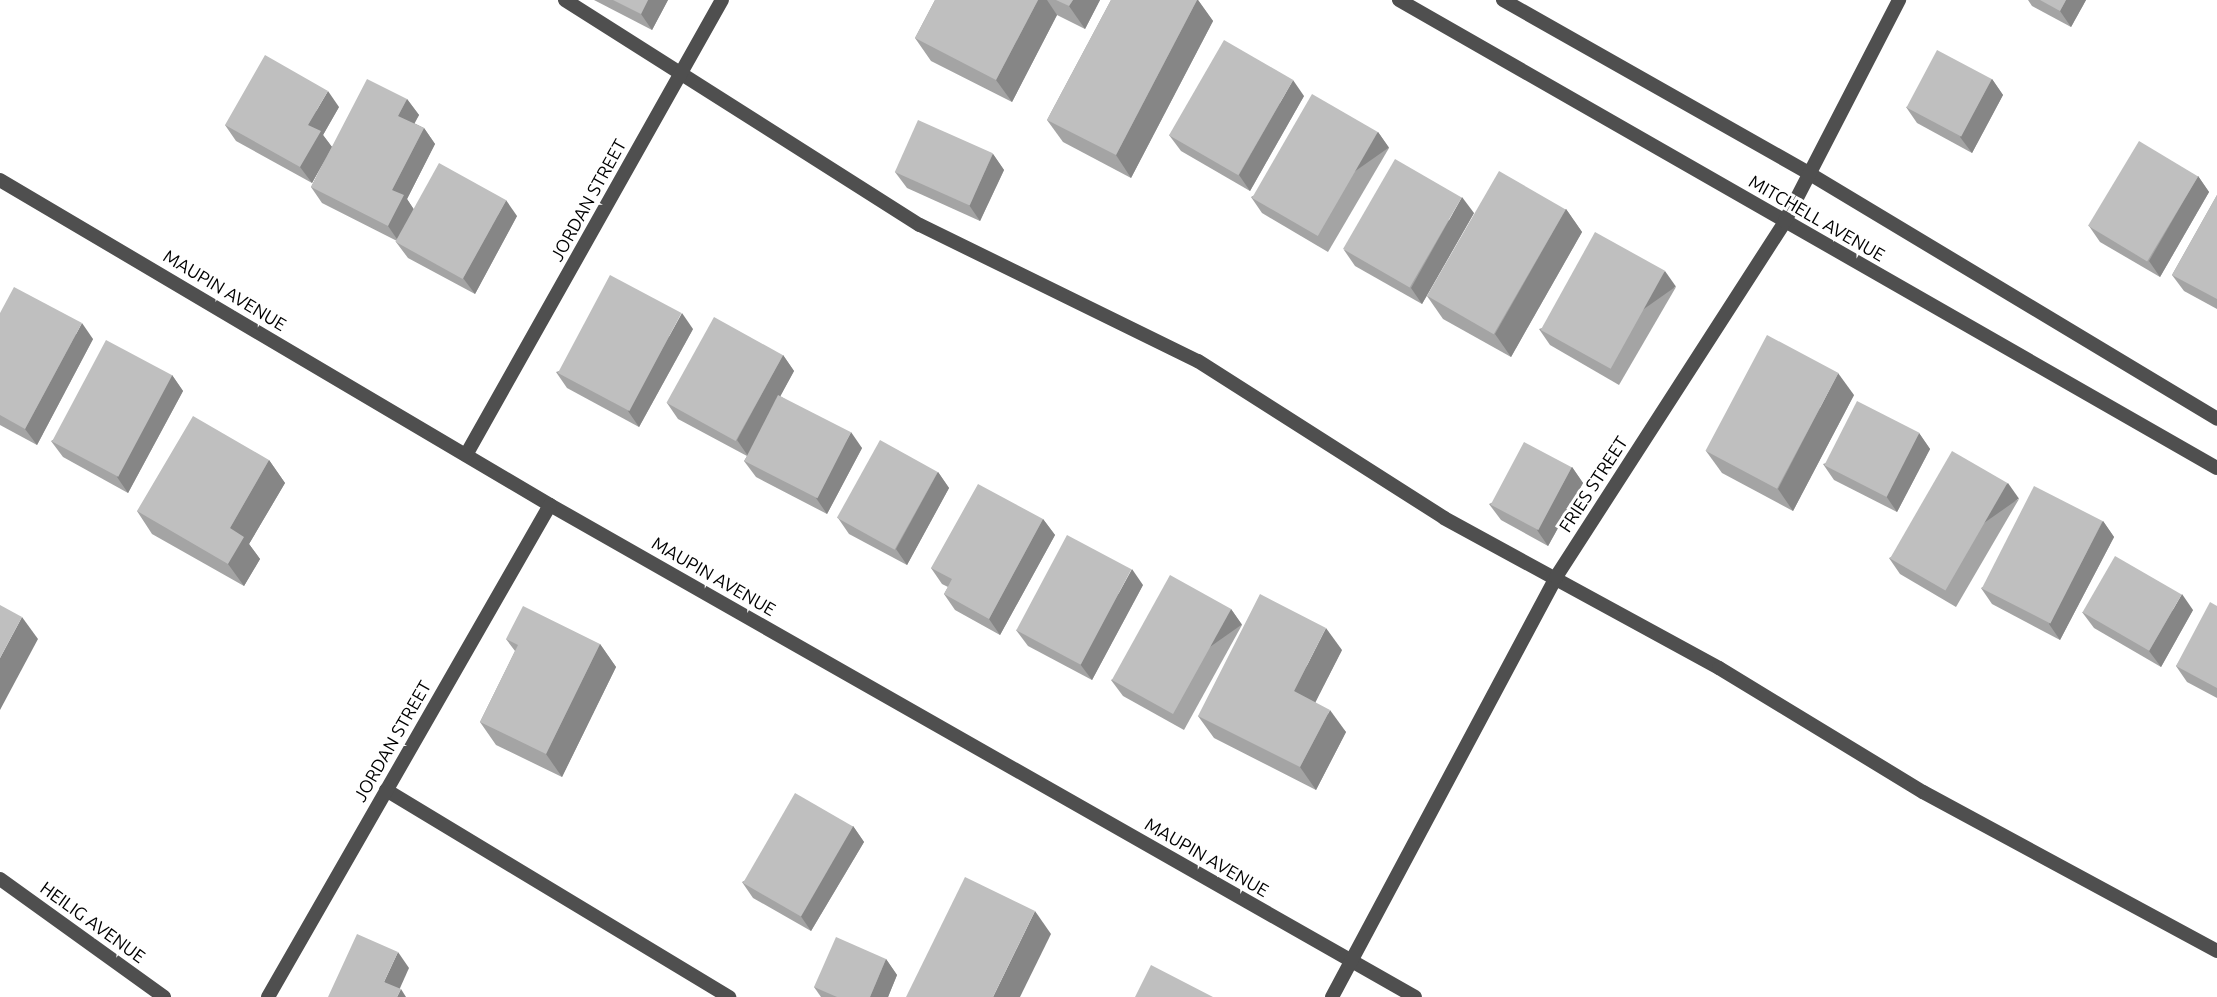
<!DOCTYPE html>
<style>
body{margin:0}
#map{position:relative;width:2217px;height:997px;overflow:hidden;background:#fff;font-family:Ubuntu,sans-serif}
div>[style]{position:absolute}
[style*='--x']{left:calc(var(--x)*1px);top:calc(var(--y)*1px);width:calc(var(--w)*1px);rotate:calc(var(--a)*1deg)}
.service>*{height:14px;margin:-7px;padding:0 7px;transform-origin:7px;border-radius:7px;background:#4f4f4f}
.minor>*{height:14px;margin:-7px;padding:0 7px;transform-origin:7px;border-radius:7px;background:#4f4f4f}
.wall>*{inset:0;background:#a4a4a4}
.shaded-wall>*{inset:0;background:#868686;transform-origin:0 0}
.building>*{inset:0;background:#bfbfbf;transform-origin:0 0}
span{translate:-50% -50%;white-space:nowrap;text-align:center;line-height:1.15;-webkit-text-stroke:6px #fff;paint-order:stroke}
.street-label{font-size:18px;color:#000}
</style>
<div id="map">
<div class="service">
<div style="--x:565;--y:0;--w:420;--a:32.4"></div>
<div style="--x:920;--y:225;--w:309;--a:26.1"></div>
<div style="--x:1198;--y:361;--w:292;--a:32.5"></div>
<div style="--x:1444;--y:518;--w:313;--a:28.6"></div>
<div style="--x:1719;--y:668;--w:239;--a:31.3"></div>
<div style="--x:1923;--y:792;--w:334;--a:28.4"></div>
<div style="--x:386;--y:790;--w:401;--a:31.1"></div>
</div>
<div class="minor">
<div style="--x:1399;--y:0;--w:942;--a:29.78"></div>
<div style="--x:1503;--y:0;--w:353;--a:29.5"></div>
<div style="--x:1810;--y:174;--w:475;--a:31"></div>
<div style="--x:0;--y:180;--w:639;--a:30.58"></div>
<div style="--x:550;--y:505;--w:995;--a:29.63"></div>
<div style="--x:466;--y:455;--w:522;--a:-60.64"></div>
<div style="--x:0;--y:879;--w:202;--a:35.7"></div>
<div style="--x:268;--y:997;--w:567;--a:-60.18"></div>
<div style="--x:1332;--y:997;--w:476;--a:-61.9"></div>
<div style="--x:1556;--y:577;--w:423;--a:-57.2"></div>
<div style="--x:1785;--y:221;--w:249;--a:-62.7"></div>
</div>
<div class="wall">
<div style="clip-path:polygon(594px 0,668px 0,652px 30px)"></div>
<div style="clip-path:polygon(935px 0,1100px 0,1085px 29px,1057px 15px,1012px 102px,931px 61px,915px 38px)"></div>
<div style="clip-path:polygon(1111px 0,1198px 0,1213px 21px,1131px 178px,1063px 142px,1047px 120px)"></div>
<div style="clip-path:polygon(2028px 0,2086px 0,2071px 27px,2032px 6px)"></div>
<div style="clip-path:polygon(1992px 79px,2003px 95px,1972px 153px,1917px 123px,1906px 107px)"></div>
<div style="clip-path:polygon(1304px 96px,1250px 191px,1181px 151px,1169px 135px)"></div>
<div style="clip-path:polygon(407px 99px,419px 115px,414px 123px,424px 128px,435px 144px,407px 199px,414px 210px,517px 216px,475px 294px,408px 258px,396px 242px,397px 241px,322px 203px,311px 187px,327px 156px,312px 183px,236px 141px,225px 125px,339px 107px,323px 135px,332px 147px)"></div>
<div style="clip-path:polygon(1378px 132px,1389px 148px,1328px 252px,1262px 213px,1251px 197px)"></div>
<div style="clip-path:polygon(993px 154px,1004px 170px,980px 221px,907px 188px,895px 172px)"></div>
<div style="clip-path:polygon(2198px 176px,2209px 192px,2160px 277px,2100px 242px,2089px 226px)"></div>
<div style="clip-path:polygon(2217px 195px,2217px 309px,2184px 291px,2172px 275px)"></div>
<div style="clip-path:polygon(1566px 209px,1582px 232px,1511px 357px,1443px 319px,1427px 296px)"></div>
<div style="clip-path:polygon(1474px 213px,1422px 304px,1355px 266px,1344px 250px)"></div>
<div style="clip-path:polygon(1676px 287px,1619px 385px,1550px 345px,1539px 329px)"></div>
<div style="clip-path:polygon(0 313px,93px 339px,37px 445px,0 425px)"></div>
<div style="clip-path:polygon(693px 329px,639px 427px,567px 388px,556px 372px)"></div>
<div style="clip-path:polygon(783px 355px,794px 371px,780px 396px,862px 448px,827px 514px,756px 477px,744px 461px,747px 456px,678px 419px,667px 403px)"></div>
<div style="clip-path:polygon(172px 375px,183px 391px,128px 493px,63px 457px,51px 441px)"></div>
<div style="clip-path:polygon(1854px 395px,1793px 511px,1722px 473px,1706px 451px)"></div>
<div style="clip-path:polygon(1919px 433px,1930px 449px,1897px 512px,1834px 480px,1823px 464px)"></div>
<div style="clip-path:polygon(269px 460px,285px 483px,249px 544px,260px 559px,244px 586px,152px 534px,137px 511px)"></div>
<div style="clip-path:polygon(1572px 467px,1583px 483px,1548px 546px,1501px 520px,1489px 504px)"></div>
<div style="clip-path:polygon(938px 472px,949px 488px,907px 565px,849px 534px,838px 518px)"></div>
<div style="clip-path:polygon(2019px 499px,1956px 607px,1900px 574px,1889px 558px)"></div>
<div style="clip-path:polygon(1043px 519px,1055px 535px,1000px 635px,955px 610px,944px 594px,948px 587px,942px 584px,931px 568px)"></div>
<div style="clip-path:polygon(2103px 521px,2114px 537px,2060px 640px,1992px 604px,1981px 588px)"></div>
<div style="clip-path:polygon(1143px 585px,1092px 680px,1028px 646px,1016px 630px)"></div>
<div style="clip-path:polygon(2217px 606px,2217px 698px,2187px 682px,2176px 666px)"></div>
<div style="clip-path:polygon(1231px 609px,1242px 625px,1184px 730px,1123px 696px,1111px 680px)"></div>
<div style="clip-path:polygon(2193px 610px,2161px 667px,2094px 628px,2082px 612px)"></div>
<div style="clip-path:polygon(506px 639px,600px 644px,616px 667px,562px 777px,496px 745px,480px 722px,515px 651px)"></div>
<div style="clip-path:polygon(1342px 650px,1315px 702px,1346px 732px,1316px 790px,1214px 738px,1198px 716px)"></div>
<div style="clip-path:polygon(853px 826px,864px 842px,811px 931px,753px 898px,742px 882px)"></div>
<div style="clip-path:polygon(886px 959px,897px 975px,888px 997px,821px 997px,814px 987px)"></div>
</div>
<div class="shaded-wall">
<div style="clip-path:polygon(648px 0,668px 0,652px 30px,641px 14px)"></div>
<div style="clip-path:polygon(1038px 0,1047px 0,1057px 15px,1012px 102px,996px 80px)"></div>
<div style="clip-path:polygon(1073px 0,1100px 0,1085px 29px,1069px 6px)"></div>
<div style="clip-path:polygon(1197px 0,1198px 0,1213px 21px,1131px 178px,1116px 155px)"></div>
<div style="clip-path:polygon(2066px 0,2086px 0,2071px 27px,2060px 11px)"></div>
<div style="clip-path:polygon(1992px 79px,2003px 95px,1972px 153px,1960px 137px)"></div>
<div style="clip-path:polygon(1293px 80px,1304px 96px,1250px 191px,1239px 175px)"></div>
<div style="clip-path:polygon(328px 91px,339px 107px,323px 135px,332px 147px,312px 183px,300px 167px,308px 125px)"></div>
<div style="clip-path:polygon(407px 99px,419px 115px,410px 132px,398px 116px)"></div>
<div style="clip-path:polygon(424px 128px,435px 144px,407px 199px,415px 211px,399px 242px,388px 226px,392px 190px)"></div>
<div style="left:1378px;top:132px;width:19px;height:121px;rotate:55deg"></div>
<div style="clip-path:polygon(993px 154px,1004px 170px,980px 221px,969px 205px)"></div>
<div style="clip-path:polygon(2198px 176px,2209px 192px,2160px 277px,2149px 261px)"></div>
<div style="clip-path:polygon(1462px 197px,1474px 213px,1422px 304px,1411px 288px)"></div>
<div style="clip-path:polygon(506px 200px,517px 216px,475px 294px,463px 278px)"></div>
<div style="clip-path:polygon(1566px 209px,1582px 232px,1511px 357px,1495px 334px)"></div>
<div style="left:1665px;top:271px;width:19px;height:113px;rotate:55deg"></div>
<div style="clip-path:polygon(682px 313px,693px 329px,639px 427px,628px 411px)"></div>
<div style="clip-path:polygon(82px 323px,93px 339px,37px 445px,25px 429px)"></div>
<div style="clip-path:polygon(783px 355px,794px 371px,748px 456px,737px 440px)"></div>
<div style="clip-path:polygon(1838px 373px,1854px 395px,1793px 511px,1778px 489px)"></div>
<div style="clip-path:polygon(172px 375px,183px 391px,128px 493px,117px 477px)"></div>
<div style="clip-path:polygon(851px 432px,862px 448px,827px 514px,816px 498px)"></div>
<div style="clip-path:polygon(1919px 433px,1930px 449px,1897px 512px,1886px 496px)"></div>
<div style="clip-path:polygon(269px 460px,285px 483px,249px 544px,260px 559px,244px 586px,228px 564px,230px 528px)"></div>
<div style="clip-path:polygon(1572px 467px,1583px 483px,1548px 546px,1537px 530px)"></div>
<div style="clip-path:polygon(938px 472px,949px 488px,907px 565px,896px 549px)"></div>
<div style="left:2008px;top:483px;width:19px;height:125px;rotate:55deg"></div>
<div style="clip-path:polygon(1043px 519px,1055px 535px,1000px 635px,989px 619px)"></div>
<div style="clip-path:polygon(2103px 521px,2114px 537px,2060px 640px,2049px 624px)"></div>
<div style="clip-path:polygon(1132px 569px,1143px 585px,1092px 680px,1080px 664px)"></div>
<div style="clip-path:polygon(2182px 594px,2193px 610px,2161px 667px,2149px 651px)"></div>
<div style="left:1231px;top:609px;width:19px;height:120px;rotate:55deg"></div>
<div style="clip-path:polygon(22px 617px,38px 639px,0 710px,0 658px)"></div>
<div style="clip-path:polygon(1326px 628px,1342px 650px,1310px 713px,1294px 691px)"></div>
<div style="clip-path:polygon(600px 644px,616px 667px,562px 777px,546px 754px)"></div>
<div style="clip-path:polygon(1330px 710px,1346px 732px,1316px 790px,1300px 767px)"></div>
<div style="clip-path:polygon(853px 826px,864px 842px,811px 931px,800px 915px)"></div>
<div style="clip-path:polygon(1035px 911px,1051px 934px,1020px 997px,993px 997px)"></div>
<div style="clip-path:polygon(398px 952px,409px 968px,396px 997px,384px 982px)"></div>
<div style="clip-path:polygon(886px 959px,897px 975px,888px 997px,870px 997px)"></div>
<div style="clip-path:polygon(401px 989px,406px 997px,397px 997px)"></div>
</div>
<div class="building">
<div style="clip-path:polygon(613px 0,648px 0,641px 14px)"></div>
<div style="clip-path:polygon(935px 0,1038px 0,996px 80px,915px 38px)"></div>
<div style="clip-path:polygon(1056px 0,1073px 0,1069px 6px)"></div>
<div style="clip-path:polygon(1111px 0,1197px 0,1116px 155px,1047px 120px)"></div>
<div style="clip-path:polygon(2040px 0,2066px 0,2060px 11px)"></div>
<div style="left:1224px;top:40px;width:80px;height:110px;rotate:30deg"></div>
<div style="left:1937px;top:50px;width:62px;height:65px;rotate:28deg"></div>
<div style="clip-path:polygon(265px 55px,328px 91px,308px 125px,321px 131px,300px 167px,225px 125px)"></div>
<div style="clip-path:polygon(367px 79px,407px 99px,398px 116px,424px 128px,392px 190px,404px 195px,388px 226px,311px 187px)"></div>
<div style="left:1312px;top:94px;width:76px;height:120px;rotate:30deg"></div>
<div style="left:918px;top:120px;width:82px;height:57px;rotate:24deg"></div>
<div style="left:2139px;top:141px;width:69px;height:99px;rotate:31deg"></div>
<div style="left:1395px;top:159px;width:77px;height:104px;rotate:30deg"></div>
<div style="left:439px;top:163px;width:77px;height:90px;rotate:29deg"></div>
<div style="left:1499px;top:171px;width:77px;height:144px;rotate:30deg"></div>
<div style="clip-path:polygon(2217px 195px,2217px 299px,2172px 275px)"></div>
<div style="left:1595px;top:232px;width:80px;height:112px;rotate:29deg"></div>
<div style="left:610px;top:275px;width:81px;height:111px;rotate:28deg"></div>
<div style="clip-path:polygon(14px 287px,82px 323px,25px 429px,0 415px,0 313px)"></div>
<div style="left:714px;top:317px;width:79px;height:98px;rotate:29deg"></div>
<div style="left:1767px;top:335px;width:81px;height:131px;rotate:28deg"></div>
<div style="left:106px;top:340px;width:75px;height:115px;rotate:28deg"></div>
<div style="left:778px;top:395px;width:82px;height:74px;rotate:27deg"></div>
<div style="left:1857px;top:401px;width:70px;height:72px;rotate:27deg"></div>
<div style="clip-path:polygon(193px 416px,269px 460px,230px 528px,244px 537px,228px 564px,137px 511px)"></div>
<div style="left:880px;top:440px;width:66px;height:89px;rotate:29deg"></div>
<div style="left:1524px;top:442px;width:54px;height:71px;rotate:28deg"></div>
<div style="left:1952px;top:451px;width:64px;height:124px;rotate:30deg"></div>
<div style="clip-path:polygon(978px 484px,1043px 519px,989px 619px,944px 594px,952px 579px,931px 568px)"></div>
<div style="left:2034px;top:486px;width:77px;height:115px;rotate:27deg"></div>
<div style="left:1067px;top:535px;width:73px;height:108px;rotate:28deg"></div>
<div style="left:2115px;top:556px;width:77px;height:65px;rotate:30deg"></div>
<div style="left:1170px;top:575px;width:70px;height:120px;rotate:29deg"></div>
<div style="clip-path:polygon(1260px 594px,1326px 628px,1294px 691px,1330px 710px,1300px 767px,1198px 716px)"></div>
<div style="clip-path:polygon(2210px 602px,2217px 606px,2217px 688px,2176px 666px)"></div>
<div style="clip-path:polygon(0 605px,22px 617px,0 658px)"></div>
<div style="clip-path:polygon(523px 606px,600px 644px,546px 754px,480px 722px,518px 645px,506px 639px)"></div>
<div style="left:795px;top:793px;width:67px;height:104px;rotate:30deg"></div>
<div style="clip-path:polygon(965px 877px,1035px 911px,993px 997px,906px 997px)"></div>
<div style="clip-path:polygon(357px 934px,398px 952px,384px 982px,401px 989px,397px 997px,328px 997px)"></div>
<div style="clip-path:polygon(836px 937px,886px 959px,870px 997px,837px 997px,814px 987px)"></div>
<div style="clip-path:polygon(1151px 965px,1213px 997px,1135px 997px)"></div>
</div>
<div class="street-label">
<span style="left:588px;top:200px;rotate:-61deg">JORDAN STREET</span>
<span style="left:1817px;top:218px;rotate:30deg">MITCHELL AVENUE</span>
<span style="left:225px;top:290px;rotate:31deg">MAUPIN AVENUE</span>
<span style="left:1593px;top:484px;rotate:-57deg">FRIES STREET</span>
<span style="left:714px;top:576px;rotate:30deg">MAUPIN AVENUE</span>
<span style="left:392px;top:741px;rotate:-60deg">JORDAN STREET</span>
<span style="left:1207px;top:857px;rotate:30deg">MAUPIN AVENUE</span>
<span style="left:93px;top:922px;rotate:36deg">HEILIG AVENUE</span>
</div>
</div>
